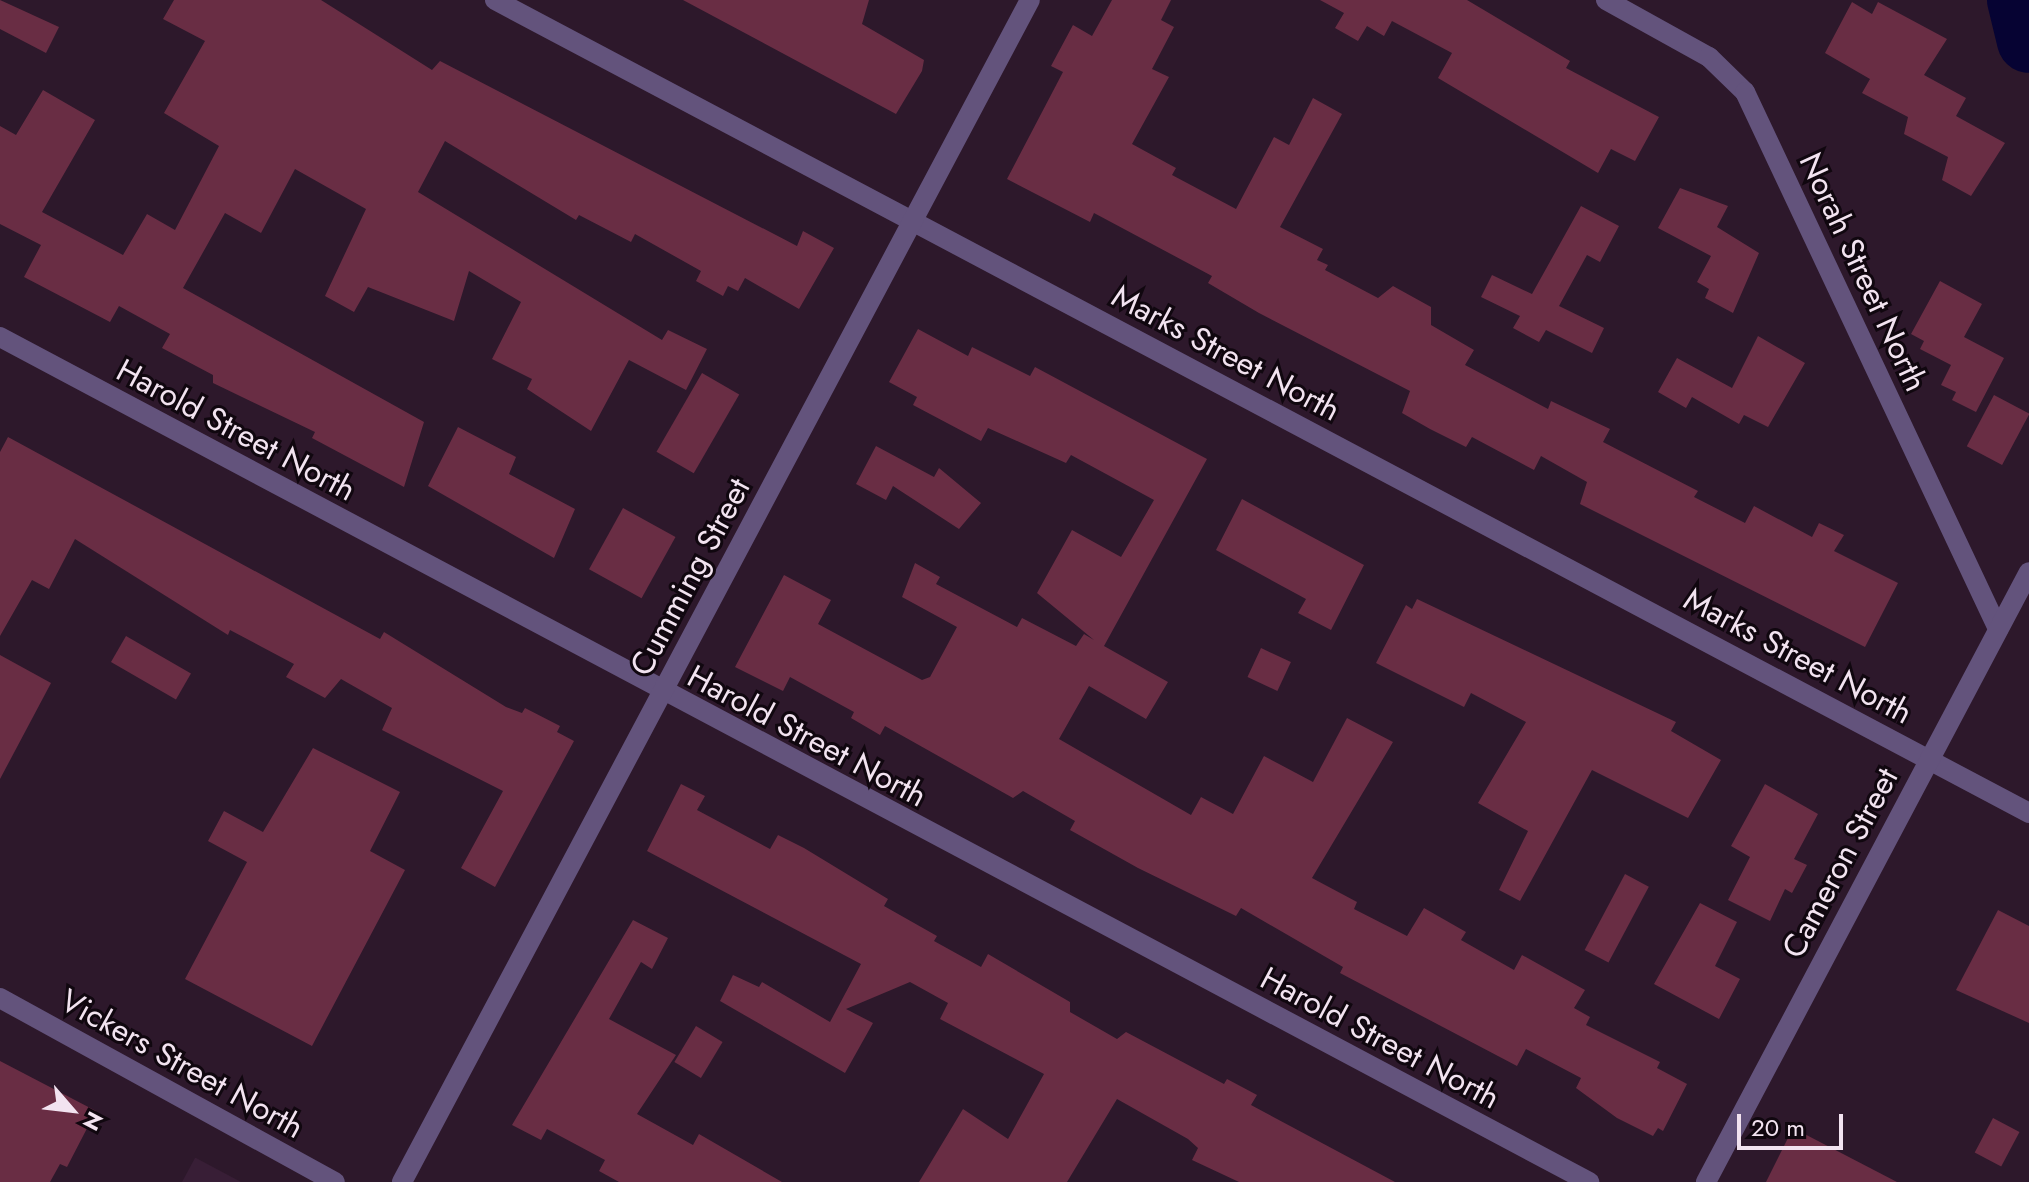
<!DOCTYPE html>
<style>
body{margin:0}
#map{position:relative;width:2029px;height:1182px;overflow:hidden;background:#2d182b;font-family:Jost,sans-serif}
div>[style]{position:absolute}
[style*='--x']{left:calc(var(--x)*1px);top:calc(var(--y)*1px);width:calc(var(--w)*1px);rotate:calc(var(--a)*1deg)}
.built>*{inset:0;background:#381e36}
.river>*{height:64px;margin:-32px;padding:0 32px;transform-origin:32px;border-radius:32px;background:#060333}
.building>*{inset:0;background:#692d44;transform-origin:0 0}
.minor>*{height:20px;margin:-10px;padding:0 10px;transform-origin:10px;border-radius:10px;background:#63537c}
.tertiary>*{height:20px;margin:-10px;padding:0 10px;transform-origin:10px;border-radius:10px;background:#63537c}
span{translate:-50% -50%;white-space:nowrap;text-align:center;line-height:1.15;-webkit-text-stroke:6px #10070f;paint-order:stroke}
.street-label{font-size:32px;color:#f2e3f0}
.north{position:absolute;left:32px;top:1070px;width:80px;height:80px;-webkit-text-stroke:6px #10070f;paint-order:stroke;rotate:118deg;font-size:22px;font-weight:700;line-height:32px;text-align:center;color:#f2e3f0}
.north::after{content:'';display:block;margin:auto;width:28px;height:36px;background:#f2e3f0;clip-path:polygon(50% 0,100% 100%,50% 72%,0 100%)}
.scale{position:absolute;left:1737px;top:1114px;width:106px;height:36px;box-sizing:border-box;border:4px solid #f2e3f0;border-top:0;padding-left:10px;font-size:24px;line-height:28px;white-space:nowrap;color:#f2e3f0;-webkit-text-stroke:6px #10070f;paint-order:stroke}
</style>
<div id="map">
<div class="built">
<div style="clip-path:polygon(195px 1158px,196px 1158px,241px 1182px,182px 1182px)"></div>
</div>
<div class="river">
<div style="--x:2019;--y:0;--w:42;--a:76.3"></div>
</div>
<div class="building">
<div style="clip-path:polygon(0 0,59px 27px,46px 53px,0 29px)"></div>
<div style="clip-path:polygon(174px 0,321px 0,432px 70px,440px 61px,797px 246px,803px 231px,834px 248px,799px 309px,745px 278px,738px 291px,728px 286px,723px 296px,696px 281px,701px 271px,635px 234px,631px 242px,579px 215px,576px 220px,445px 141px,418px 192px,662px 340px,668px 330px,707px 349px,686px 390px,629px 360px,591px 431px,527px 389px,532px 379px,492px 359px,521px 302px,469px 271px,454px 321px,368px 287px,354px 312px,325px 296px,366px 209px,295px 169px,261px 233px,225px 213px,183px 288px,424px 422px,404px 487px,312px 438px,315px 432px,213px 383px,213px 375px,162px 348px,170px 334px,119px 306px,110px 322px,24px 277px,41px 245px,0 224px,0 126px,16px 135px,43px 90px,95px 120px,42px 212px,123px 255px,147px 214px,175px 230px,219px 146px,164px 113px,205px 41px,163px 19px)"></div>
<div style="clip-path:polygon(683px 0,869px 0,862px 24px,924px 60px,922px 71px,896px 114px)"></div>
<div style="clip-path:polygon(1112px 0,1171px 0,1161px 20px,1174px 27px,1152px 69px,1169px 77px,1132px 144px,1176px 168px,1172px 175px,1236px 209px,1274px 137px,1289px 145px,1313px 98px,1342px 114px,1280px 227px,1323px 249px,1317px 260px,1328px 265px,1325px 270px,1378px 298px,1393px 286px,1431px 307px,1431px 325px,1474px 350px,1465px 365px,1548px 409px,1551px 401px,1610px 429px,1603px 442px,1698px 491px,1694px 497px,1745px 523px,1754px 506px,1812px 537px,1819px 523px,1844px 535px,1834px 551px,1898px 583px,1865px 647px,1580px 504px,1587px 482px,1541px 456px,1534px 470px,1472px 437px,1466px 447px,1430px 429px,1402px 413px,1410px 391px,1259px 313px,1208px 283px,1212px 276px,1094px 213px,1090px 222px,1007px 179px,1063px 72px,1051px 66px,1073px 25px,1092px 36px)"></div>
<div style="clip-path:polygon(1320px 0,1467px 0,1570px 61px,1566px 68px,1659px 117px,1635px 161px,1611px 149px,1598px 173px,1438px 78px,1452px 53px,1392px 21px,1384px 36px,1367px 26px,1358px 41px,1335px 28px,1344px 13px)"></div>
<div style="clip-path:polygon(1852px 2px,1872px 14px,1878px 2px,1947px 39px,1924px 75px,1966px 98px,1956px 116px,2005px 143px,1971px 196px,1942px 180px,1948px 157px,1904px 134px,1908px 117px,1862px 93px,1870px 79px,1825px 53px)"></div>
<div style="clip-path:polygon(1680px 188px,1728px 206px,1717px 227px,1759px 253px,1733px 313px,1705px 298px,1709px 289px,1697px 282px,1711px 256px,1658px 228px)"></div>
<div style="clip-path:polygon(1581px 206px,1619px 226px,1600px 262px,1587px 255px,1559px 306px,1604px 328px,1592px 353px,1546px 330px,1539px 342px,1513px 328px,1520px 316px,1481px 297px,1492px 275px,1532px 294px)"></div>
<div style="clip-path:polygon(1940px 281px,1982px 304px,1964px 337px,2004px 358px,1976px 412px,1952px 400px,1956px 392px,1941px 385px,1951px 365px,1920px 349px,1924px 341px,1911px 334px)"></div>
<div style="clip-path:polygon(918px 329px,968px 356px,972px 347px,1030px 376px,1035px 367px,1207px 459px,1104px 646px,1168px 682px,1146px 719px,1089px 686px,1059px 739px,1191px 815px,1201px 797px,1233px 814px,1264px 756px,1313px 782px,1347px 718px,1393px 742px,1312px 878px,1357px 902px,1354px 909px,1407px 936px,1424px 908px,1466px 932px,1461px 940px,1514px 970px,1522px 955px,1585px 990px,1574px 1008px,1590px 1017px,1586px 1025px,1660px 1062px,1657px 1068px,1687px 1084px,1663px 1131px,1658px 1128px,1653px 1136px,1617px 1118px,1576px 1088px,1581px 1078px,1526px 1049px,1517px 1066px,1340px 973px,1343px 967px,1241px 908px,1236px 916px,1138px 868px,1070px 830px,1075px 821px,1023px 791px,1013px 798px,885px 726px,880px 735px,851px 718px,854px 712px,790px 677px,783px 691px,735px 667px,784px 575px,831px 600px,818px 624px,922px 680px,930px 677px,957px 627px,902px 597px,915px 563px,940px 577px,936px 584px,1017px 627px,1022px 618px,1076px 646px,1084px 634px,1094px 640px,1037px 593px,1072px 530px,1121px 557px,1154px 500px,1071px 455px,1066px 463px,988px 428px,981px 441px,913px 405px,917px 397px,889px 382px)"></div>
<div style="clip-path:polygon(1758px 336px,1805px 363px,1768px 427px,1744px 415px,1739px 424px,1692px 397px,1686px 408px,1658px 392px,1677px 358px,1732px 388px)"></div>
<div style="left:702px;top:373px;width:43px;height:91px;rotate:30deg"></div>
<div style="left:1994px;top:395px;width:40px;height:58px;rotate:28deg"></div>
<div style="clip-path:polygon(458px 427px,516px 457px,509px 474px,575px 509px,554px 558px,428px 486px)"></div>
<div style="clip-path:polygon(8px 437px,380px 639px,384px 632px,506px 707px,522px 713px,525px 708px,560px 726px,557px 732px,574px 741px,495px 887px,461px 868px,503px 791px,382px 730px,392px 708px,341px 679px,325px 698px,286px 677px,294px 664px,230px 630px,228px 635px,75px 539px,49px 589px,32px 580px,0 636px,0 452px)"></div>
<div style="clip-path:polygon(876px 446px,934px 477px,939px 468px,981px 503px,959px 529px,893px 486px,886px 500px,856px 484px)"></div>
<div style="clip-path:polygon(1242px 499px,1364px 565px,1331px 630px,1298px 613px,1306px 599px,1216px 550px)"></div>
<div style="left:623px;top:508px;width:60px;height:70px;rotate:29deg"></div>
<div style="clip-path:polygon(1417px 599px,1676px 722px,1671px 731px,1721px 760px,1688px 818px,1592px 770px,1520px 901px,1499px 890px,1528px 831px,1478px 803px,1526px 722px,1471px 693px,1464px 707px,1376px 663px,1406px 605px,1412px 609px)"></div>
<div style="left:126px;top:636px;width:75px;height:30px;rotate:30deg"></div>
<div style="left:1261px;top:648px;width:33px;height:32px;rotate:25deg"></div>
<div style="clip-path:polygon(0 655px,51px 683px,0 779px)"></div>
<div style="clip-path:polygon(313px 748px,400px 792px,370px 851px,405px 870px,312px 1046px,185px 979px,247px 862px,208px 841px,224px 811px,263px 832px)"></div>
<div style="clip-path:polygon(681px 784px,705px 796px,697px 810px,770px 849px,778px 835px,804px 848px,888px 899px,884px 906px,937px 936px,934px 941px,981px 967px,988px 954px,1070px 1002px,1070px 1012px,1117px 1039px,1126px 1032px,1224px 1084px,1227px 1079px,1257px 1095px,1251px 1105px,1395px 1182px,1239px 1182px,1192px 1160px,1198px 1148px,1188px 1139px,1117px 1099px,1067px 1182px,919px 1182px,963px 1109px,1008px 1139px,1044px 1074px,940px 1019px,948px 1003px,910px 982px,846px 1009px,873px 1023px,845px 1073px,720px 1001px,733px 975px,759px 987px,762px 982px,830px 1022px,861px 964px,647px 851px)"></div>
<div style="clip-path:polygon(1765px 784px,1818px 814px,1794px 859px,1807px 865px,1792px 893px,1785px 889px,1770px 921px,1728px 900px,1750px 857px,1731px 846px)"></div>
<div style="left:1625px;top:874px;width:27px;height:86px;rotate:28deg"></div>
<div style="clip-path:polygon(1700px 903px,1737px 922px,1715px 966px,1740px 979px,1719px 1019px,1654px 984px)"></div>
<div style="clip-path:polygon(1998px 910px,2029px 926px,2029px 1023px,1956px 990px)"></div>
<div style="clip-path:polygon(633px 920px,668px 938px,652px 969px,641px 962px,609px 1019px,676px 1055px,637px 1114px,693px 1145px,699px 1134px,782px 1182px,619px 1182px,599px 1171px,605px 1160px,547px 1129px,541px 1140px,512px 1125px)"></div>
<div style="left:696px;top:1026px;width:31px;height:42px;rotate:31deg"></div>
<div style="clip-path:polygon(0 1061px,96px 1111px,67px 1167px,60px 1164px,50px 1182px,0 1182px)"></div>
<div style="left:1993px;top:1118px;width:30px;height:39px;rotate:28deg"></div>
<div style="clip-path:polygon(1793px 1128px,1897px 1182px,1766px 1182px)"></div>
</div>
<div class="minor">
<div style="--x:495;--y:0;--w:1736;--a:27.92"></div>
<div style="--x:1606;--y:0;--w:118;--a:29"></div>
<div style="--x:1709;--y:57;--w:50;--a:44.2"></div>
<div style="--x:1745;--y:92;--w:594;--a:64.77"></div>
<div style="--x:0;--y:337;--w:1800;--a:28"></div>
<div style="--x:402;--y:1182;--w:1338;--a:-62.02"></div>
</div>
<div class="tertiary">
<div style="--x:0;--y:998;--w:382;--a:28.8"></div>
<div style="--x:1706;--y:1182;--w:690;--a:-62.1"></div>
</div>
<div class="street-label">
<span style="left:1863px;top:272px;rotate:65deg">Norah Street North</span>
<span style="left:1226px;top:353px;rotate:28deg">Marks Street North</span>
<span style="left:236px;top:430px;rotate:28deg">Harold Street North</span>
<span style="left:690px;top:577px;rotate:-62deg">Cumming Street</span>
<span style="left:1798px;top:656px;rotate:28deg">Marks Street North</span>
<span style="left:807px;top:736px;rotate:28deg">Harold Street North</span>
<span style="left:1840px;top:863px;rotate:-62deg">Cameron Street</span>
<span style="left:1380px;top:1038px;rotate:28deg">Harold Street North</span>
<span style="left:182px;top:1064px;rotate:29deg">Vickers Street North</span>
</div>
<div class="north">N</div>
<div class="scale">20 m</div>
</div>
